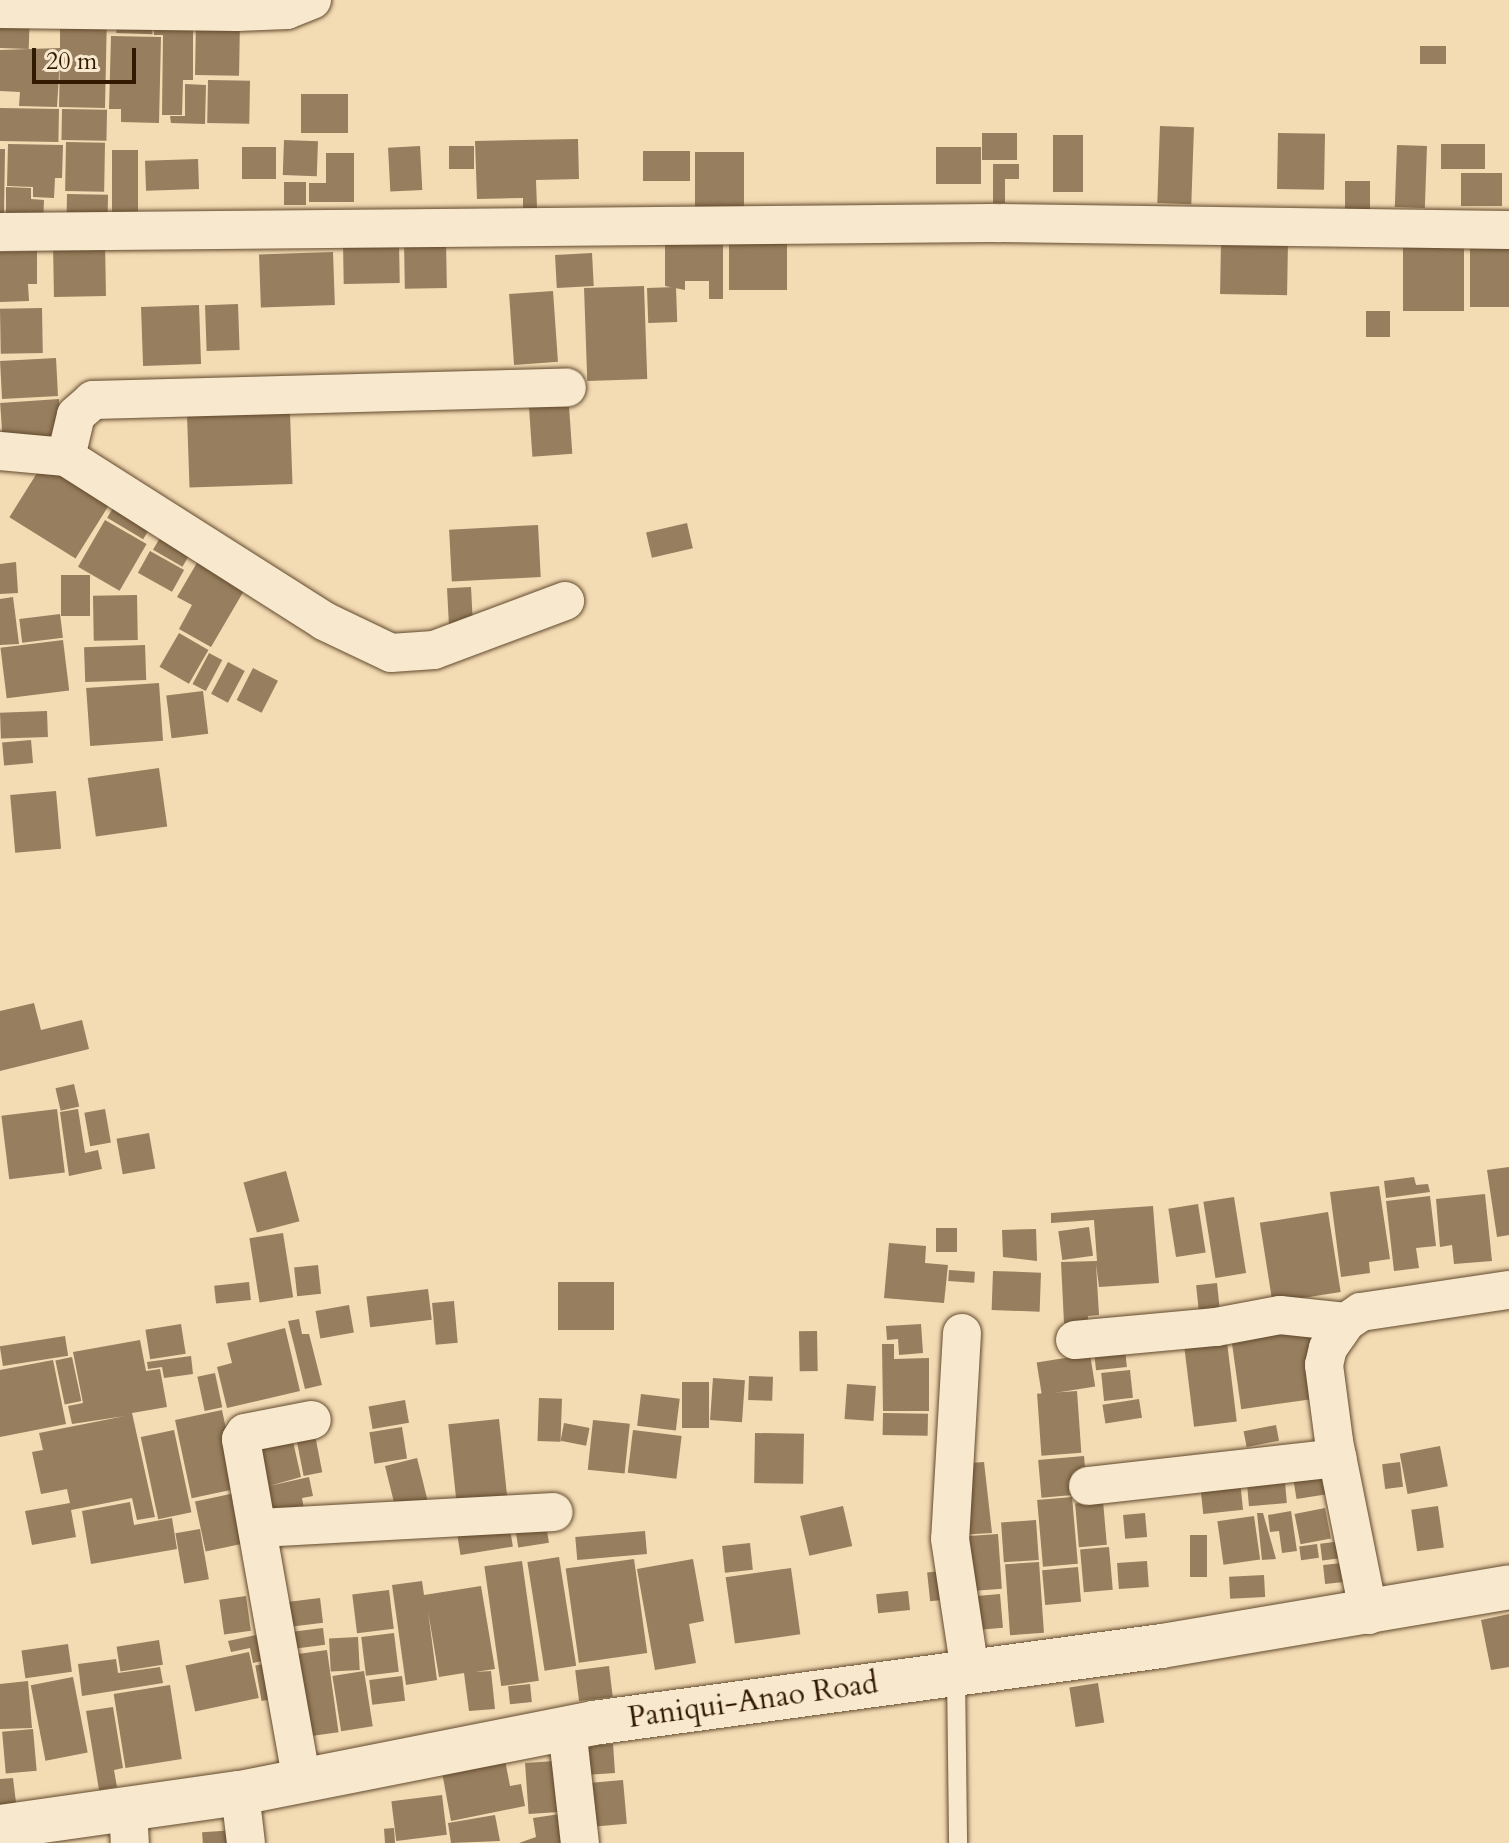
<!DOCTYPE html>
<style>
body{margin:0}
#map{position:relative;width:1509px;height:1843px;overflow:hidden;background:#f3dbb4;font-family:Cardo,serif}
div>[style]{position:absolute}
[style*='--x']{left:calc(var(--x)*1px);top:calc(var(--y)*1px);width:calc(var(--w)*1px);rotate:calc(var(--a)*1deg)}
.building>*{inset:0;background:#967e5e;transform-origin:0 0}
.roads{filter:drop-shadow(0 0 2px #624a2d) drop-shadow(0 0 2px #624a2d)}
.service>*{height:18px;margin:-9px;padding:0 9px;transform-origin:9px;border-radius:9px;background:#f7e8ce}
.minor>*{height:38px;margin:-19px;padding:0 19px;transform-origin:19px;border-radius:19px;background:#f7e8ce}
.secondary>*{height:44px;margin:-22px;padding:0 22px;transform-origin:22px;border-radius:22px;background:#f7e8ce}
span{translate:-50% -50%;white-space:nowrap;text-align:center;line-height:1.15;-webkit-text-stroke:6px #f7e8ce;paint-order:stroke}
.street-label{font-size:30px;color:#321a00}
.scale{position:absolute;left:32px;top:48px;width:104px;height:36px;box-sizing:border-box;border:4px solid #321a00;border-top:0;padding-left:10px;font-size:24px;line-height:28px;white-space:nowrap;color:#321a00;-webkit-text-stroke:6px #f7e8ce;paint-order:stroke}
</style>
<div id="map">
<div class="building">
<div style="left:0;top:11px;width:30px;height:37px;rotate:2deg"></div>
<div style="clip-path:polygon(60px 12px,107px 13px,105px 108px,59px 107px,60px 59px,57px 107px,19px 106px,20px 92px,0 91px,0 50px,60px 48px)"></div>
<div style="left:117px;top:14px;width:36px;height:19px;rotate:2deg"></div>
<div style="clip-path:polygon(154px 18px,193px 19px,193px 80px,183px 80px,182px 115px,162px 115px,163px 35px,154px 35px)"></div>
<div style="left:196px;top:20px;width:44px;height:55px;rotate:1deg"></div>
<div style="clip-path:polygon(111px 36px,161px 37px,159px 123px,121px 122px,121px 109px,109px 109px)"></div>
<div style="left:1420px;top:46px;width:26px;height:18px"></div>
<div style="left:208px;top:80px;width:42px;height:43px;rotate:1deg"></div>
<div style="clip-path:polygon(185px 84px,206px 85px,205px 124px,171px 123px,170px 116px,185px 116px)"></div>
<div style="left:301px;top:94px;width:47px;height:39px"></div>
<div style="left:0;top:108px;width:59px;height:33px;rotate:1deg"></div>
<div style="left:62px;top:109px;width:45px;height:31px;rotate:1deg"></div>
<div style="left:1160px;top:126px;width:34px;height:77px;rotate:2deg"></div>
<div style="left:982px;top:133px;width:35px;height:27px"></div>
<div style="left:1278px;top:133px;width:47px;height:56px;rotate:1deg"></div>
<div style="left:1053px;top:135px;width:30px;height:57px"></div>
<div style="clip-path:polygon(578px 139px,579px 179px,536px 180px,537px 208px,523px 208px,523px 198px,477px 199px,475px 141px)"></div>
<div style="left:284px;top:140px;width:34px;height:35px;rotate:2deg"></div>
<div style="left:66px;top:142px;width:39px;height:49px;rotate:1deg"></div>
<div style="clip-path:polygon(8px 144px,63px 145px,62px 178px,55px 178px,54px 198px,33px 197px,33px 187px,7px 186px)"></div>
<div style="left:1441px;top:144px;width:44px;height:25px"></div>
<div style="left:1397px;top:145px;width:30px;height:62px;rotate:2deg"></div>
<div style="left:420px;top:146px;width:44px;height:32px;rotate:87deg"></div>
<div style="left:474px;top:146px;width:23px;height:25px;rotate:90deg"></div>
<div style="left:242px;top:147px;width:34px;height:32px"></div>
<div style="left:936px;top:147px;width:45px;height:37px"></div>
<div style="clip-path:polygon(0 149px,5px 149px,4px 214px,0 214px)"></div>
<div style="left:112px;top:150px;width:26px;height:76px"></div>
<div style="left:643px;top:151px;width:47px;height:30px"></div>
<div style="left:695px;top:152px;width:49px;height:59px"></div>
<div style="clip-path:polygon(326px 153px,354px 153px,354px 202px,309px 202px,309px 183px,326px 183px)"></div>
<div style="left:198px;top:159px;width:30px;height:53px;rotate:88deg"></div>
<div style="clip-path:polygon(993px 164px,1019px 164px,1019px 179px,1005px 179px,1005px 203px,993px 203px)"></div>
<div style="left:1461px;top:173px;width:41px;height:33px"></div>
<div style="left:1370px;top:181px;width:30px;height:25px;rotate:90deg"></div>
<div style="left:284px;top:182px;width:22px;height:23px"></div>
<div style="clip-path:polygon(6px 187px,31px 188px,31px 199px,44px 200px,43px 225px,6px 223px)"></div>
<div style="left:67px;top:194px;width:41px;height:33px;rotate:1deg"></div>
<div style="clip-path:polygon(665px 229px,723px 229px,723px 299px,709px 299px,709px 281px,685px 281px,685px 290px,665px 286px)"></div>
<div style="left:729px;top:235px;width:58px;height:55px"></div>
<div style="left:446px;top:240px;width:48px;height:42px;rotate:89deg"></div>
<div style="left:105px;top:241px;width:55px;height:52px;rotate:89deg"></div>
<div style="left:399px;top:241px;width:42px;height:56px;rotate:89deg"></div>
<div style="left:1221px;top:241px;width:67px;height:53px;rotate:1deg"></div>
<div style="left:1403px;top:243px;width:61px;height:68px"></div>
<div style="left:1509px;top:244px;width:63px;height:39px;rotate:90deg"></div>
<div style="clip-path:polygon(37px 251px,37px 284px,28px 284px,29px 301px,0 302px,0 252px)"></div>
<div style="left:333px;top:252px;width:53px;height:74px;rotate:88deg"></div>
<div style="left:592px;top:253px;width:33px;height:37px;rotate:87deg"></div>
<div style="left:644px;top:286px;width:93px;height:60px;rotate:88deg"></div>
<div style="left:676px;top:287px;width:35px;height:29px;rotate:88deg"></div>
<div style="left:553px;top:291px;width:71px;height:44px;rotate:86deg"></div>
<div style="left:238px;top:304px;width:46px;height:33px;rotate:88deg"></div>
<div style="left:199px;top:305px;width:59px;height:58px;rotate:88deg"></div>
<div style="left:42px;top:308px;width:45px;height:42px;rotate:89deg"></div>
<div style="left:1390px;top:311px;width:26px;height:24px;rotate:90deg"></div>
<div style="left:56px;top:358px;width:38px;height:56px;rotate:87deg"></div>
<div style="left:568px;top:392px;width:62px;height:40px;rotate:86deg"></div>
<div style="left:59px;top:399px;width:46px;height:59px;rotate:86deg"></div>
<div style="left:290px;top:413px;width:71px;height:103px;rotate:88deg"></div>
<div style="left:47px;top:457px;width:78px;height:71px;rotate:32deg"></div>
<div style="left:119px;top:498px;width:42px;height:23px;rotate:31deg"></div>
<div style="left:105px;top:520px;width:48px;height:54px;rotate:30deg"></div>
<div style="left:687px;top:523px;width:26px;height:42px;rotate:77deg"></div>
<div style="left:538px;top:525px;width:52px;height:89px;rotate:87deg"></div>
<div style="left:161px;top:536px;width:34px;height:16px;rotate:30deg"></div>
<div style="left:150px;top:551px;width:39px;height:25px;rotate:29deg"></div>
<div style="clip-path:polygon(198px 561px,245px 589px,211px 647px,179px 629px,192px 605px,177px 597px)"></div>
<div style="clip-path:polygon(16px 562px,18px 593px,0 594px,0 564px)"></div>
<div style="left:61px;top:575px;width:29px;height:41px"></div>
<div style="left:471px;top:587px;width:38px;height:24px;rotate:87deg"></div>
<div style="left:137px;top:595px;width:45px;height:44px;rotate:89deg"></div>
<div style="clip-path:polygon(13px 597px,19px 644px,0 645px,0 599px)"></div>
<div style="left:60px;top:614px;width:24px;height:41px;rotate:83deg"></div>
<div style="left:179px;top:633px;width:34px;height:39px;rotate:30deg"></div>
<div style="left:63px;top:640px;width:51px;height:63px;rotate:83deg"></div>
<div style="left:145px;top:645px;width:35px;height:61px;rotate:88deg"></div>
<div style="left:209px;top:653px;width:15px;height:35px;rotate:28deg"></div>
<div style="left:228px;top:662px;width:19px;height:36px;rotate:28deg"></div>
<div style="left:253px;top:668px;width:28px;height:36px;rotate:27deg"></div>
<div style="left:159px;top:683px;width:58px;height:73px;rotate:86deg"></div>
<div style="left:203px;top:691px;width:43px;height:37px;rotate:83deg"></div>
<div style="left:47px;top:711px;width:26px;height:47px;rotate:88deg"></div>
<div style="left:31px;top:740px;width:23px;height:29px;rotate:85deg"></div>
<div style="left:159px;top:768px;width:59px;height:72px;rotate:82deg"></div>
<div style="left:56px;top:791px;width:58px;height:46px;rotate:85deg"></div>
<div style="clip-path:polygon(34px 1003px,41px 1030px,82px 1020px,89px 1049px,0 1071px,0 1011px)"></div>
<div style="left:74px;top:1084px;width:23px;height:19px;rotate:77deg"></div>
<div style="left:57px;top:1109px;width:64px;height:56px;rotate:83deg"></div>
<div style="clip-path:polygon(78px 1109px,85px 1153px,98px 1150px,102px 1169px,69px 1176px,60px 1112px)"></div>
<div style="left:105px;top:1109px;width:34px;height:21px;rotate:80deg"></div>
<div style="left:149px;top:1133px;width:36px;height:33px;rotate:80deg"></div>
<div style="clip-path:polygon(1509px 1167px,1509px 1235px,1497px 1237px,1487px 1170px)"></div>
<div style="left:286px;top:1171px;width:52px;height:44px;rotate:75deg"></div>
<div style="clip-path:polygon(1414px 1177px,1416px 1185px,1428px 1184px,1430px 1192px,1386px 1198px,1384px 1181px)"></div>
<div style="clip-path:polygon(1379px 1186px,1390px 1259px,1369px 1262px,1370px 1273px,1341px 1277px,1330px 1192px)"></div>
<div style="clip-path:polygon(1485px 1194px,1492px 1261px,1454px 1264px,1452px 1245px,1440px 1247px,1436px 1199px)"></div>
<div style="clip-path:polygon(1430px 1196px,1436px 1246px,1416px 1248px,1419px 1268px,1394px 1271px,1386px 1201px)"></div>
<div style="left:1234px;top:1197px;width:77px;height:31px;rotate:81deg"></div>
<div style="left:1198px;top:1204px;width:49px;height:30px;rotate:81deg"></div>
<div style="clip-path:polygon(1153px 1206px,1159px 1283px,1099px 1287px,1096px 1264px,1099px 1315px,1088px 1316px,1088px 1322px,1064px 1323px,1061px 1262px,1097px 1261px,1094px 1220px,1051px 1223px,1051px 1213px)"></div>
<div style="left:1328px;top:1212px;width:81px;height:69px;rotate:81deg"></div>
<div style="left:1089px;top:1227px;width:29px;height:31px;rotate:82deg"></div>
<div style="left:936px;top:1228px;width:21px;height:24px"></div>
<div style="clip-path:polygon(1036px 1229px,1037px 1261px,1003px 1257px,1002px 1230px)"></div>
<div style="left:283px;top:1233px;width:65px;height:34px;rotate:81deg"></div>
<div style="clip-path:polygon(889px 1243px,926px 1246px,925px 1263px,948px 1265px,944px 1303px,884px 1298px)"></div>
<div style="left:318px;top:1265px;width:29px;height:24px;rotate:84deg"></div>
<div style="left:949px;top:1270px;width:26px;height:11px;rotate:4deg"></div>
<div style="left:993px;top:1271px;width:48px;height:39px;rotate:2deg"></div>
<div style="left:249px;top:1282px;width:18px;height:35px;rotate:84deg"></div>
<div style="left:558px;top:1282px;width:56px;height:48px"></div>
<div style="left:1217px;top:1283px;width:29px;height:21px;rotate:84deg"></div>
<div style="left:428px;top:1289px;width:31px;height:62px;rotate:83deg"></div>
<div style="left:454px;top:1301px;width:42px;height:22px;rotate:85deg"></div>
<div style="left:349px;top:1305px;width:28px;height:34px;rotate:80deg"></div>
<div style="clip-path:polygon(299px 1319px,302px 1334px,309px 1334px,322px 1385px,305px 1389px,288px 1321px)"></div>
<div style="left:181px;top:1324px;width:30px;height:36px;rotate:81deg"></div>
<div style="clip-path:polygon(921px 1324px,923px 1353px,899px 1355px,898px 1339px,887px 1340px,886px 1326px)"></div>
<div style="left:1308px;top:1324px;width:75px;height:78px;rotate:82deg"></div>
<div style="clip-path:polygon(285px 1328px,300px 1391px,227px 1408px,217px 1367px,232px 1363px,227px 1343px)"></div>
<div style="left:817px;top:1331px;width:40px;height:18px;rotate:89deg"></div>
<div style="left:65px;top:1336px;width:20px;height:66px;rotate:81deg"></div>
<div style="clip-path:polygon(140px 1340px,146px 1371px,160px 1369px,167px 1407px,132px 1413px,155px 1517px,137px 1520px,132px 1498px,71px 1510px,76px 1537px,32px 1545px,25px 1511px,70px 1503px,67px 1489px,41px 1494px,32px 1452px,43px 1450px,39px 1433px,125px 1416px,72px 1424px,68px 1406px,83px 1403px,73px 1352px)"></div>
<div style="left:1227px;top:1342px;width:80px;height:43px;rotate:83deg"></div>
<div style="clip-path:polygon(882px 1344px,894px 1344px,894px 1359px,929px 1358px,929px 1411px,883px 1411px)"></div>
<div style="left:1125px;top:1349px;width:18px;height:31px;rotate:84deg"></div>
<div style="left:1090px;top:1354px;width:33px;height:54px;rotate:81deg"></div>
<div style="clip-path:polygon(191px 1356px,193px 1374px,164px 1378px,162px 1367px,148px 1369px,147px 1362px)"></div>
<div style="left:72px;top:1357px;width:45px;height:17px;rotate:78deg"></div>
<div style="clip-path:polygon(53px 1360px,66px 1424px,0 1437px,0 1370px)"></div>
<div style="left:1130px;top:1370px;width:28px;height:29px;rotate:84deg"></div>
<div style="left:215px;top:1373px;width:35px;height:18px;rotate:78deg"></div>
<div style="left:749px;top:1376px;width:24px;height:24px;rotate:2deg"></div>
<div style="left:713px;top:1378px;width:32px;height:42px;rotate:4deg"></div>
<div style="left:682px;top:1382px;width:27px;height:46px"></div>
<div style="left:847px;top:1384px;width:29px;height:35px;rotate:4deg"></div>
<div style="left:1077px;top:1391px;width:62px;height:40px;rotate:86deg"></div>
<div style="left:641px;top:1394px;width:39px;height:32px;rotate:7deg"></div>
<div style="left:539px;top:1398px;width:23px;height:43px;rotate:2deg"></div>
<div style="left:1139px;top:1399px;width:19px;height:37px;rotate:81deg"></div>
<div style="left:405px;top:1400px;width:23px;height:37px;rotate:80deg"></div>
<div style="left:222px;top:1410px;width:80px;height:48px;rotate:78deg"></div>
<div style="left:883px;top:1413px;width:45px;height:22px;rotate:1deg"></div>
<div style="left:499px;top:1419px;width:85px;height:51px;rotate:84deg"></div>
<div style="left:593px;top:1420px;width:37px;height:50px;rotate:6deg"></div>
<div style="left:564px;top:1423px;width:26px;height:18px;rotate:11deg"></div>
<div style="left:1276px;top:1425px;width:16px;height:33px;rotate:79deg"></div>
<div style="left:402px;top:1427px;width:32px;height:33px;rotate:81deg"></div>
<div style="left:174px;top:1430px;width:84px;height:34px;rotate:78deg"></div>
<div style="left:633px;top:1430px;width:49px;height:43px;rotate:7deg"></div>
<div style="left:755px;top:1433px;width:49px;height:50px;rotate:1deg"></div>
<div style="left:315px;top:1435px;width:38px;height:19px;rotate:79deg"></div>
<div style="clip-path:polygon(292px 1437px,301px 1477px,269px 1486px,309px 1477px,313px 1496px,302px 1498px,305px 1514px,267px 1522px,250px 1448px)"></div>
<div style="left:1440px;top:1446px;width:41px;height:41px;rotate:79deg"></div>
<div style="left:1084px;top:1456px;width:38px;height:46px;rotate:85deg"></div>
<div style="left:417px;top:1458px;width:44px;height:33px;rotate:76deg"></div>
<div style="clip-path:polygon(984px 1462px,992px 1533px,958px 1535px,957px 1464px)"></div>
<div style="left:1400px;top:1462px;width:25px;height:18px;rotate:83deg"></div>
<div style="left:1326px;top:1468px;width:26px;height:34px;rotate:81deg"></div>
<div style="left:1240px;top:1481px;width:29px;height:40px;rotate:84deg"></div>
<div style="left:1285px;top:1482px;width:21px;height:38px;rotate:85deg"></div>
<div style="left:240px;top:1492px;width:51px;height:46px;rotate:78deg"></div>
<div style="left:1072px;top:1497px;width:67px;height:35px;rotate:85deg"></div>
<div style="left:1103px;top:1501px;width:44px;height:28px;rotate:85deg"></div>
<div style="clip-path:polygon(130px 1502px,134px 1525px,172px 1518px,177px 1549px,91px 1564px,82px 1511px)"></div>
<div style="left:843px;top:1506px;width:41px;height:44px;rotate:77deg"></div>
<div style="left:1438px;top:1506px;width:42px;height:27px;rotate:82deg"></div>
<div style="left:1325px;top:1508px;width:31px;height:31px;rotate:79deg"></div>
<div style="clip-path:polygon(1291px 1511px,1297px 1551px,1282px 1553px,1279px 1531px,1270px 1532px,1268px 1515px)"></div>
<div style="left:1145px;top:1513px;width:24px;height:22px;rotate:85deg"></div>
<div style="clip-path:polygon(1257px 1513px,1263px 1513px,1276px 1559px,1262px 1560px)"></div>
<div style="left:508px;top:1516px;width:31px;height:53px;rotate:81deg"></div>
<div style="left:1254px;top:1516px;width:44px;height:37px;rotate:82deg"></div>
<div style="left:545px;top:1518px;width:25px;height:31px;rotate:81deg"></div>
<div style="left:1036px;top:1520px;width:40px;height:35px;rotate:86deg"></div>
<div style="left:200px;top:1529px;width:51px;height:25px;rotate:80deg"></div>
<div style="left:645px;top:1531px;width:23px;height:70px;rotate:85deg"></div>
<div style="left:998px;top:1534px;width:55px;height:44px;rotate:86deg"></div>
<div style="left:1190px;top:1535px;width:17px;height:42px"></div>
<div style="left:1342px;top:1541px;width:17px;height:22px;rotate:83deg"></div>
<div style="left:750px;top:1543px;width:27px;height:28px;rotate:84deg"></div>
<div style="left:1317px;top:1544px;width:14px;height:18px;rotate:82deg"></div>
<div style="left:1109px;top:1547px;width:43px;height:29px;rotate:85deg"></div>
<div style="left:559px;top:1557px;width:110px;height:32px;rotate:81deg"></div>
<div style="left:634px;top:1559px;width:95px;height:69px;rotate:82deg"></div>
<div style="clip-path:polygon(693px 1559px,704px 1621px,689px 1624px,696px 1663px,655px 1670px,637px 1569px)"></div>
<div style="left:522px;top:1561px;width:121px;height:38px;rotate:82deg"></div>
<div style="left:1147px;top:1561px;width:26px;height:30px;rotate:86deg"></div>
<div style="left:1039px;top:1562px;width:71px;height:34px;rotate:86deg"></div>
<div style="left:1342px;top:1563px;width:19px;height:19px;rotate:84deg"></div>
<div style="left:1078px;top:1567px;width:35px;height:36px;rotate:85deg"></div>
<div style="left:791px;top:1568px;width:67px;height:66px;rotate:82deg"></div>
<div style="left:950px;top:1570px;width:29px;height:23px;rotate:84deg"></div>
<div style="left:1264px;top:1575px;width:22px;height:35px;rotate:87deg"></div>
<div style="clip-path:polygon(422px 1581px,424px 1595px,481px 1586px,495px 1669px,475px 1672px,491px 1671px,495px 1709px,469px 1711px,464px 1673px,439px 1677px,428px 1611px,437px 1680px,406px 1685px,392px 1585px)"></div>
<div style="left:389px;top:1590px;width:39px;height:37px;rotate:83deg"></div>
<div style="left:908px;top:1591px;width:19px;height:32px;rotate:84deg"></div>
<div style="left:1000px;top:1594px;width:34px;height:40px;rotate:85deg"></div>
<div style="left:246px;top:1596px;width:35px;height:27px;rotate:82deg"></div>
<div style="left:320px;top:1598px;width:25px;height:33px;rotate:83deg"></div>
<div style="clip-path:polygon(1509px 1614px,1509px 1667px,1491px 1670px,1481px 1620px)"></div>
<div style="left:323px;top:1628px;width:17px;height:33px;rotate:83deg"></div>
<div style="left:394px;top:1633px;width:39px;height:33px;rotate:83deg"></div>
<div style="clip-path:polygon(261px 1634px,266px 1660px,253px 1663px,250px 1648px,231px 1652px,228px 1641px)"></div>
<div style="left:358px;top:1637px;width:33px;height:29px;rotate:87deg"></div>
<div style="left:159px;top:1640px;width:25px;height:43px;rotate:81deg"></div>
<div style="left:68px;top:1644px;width:28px;height:47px;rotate:82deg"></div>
<div style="left:327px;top:1650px;width:83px;height:35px;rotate:82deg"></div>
<div style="left:249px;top:1652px;width:47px;height:65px;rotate:78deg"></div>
<div style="clip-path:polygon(116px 1659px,118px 1673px,160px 1667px,163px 1683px,82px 1696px,78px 1664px)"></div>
<div style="left:275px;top:1662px;width:36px;height:20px;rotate:80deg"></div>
<div style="left:609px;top:1666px;width:31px;height:34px;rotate:83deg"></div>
<div style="left:364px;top:1671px;width:56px;height:32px;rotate:81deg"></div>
<div style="left:402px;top:1676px;width:25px;height:33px;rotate:83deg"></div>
<div style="left:73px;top:1677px;width:77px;height:43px;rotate:79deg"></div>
<div style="clip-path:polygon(28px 1681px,32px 1728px,0 1729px,0 1684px)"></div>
<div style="left:1098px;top:1683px;width:40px;height:29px;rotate:81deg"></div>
<div style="left:530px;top:1684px;width:18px;height:22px;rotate:84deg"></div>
<div style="left:170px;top:1685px;width:75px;height:57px;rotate:81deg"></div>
<div style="clip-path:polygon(113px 1707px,123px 1768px,114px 1770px,117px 1787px,99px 1790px,86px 1711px)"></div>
<div style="left:33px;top:1729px;width:42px;height:31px;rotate:85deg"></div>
<div style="left:613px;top:1744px;width:29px;height:38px;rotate:86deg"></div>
<div style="clip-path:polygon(505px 1760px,510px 1786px,521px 1784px,525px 1806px,451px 1821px,442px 1772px)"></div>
<div style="left:555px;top:1761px;width:51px;height:30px;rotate:86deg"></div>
<div style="clip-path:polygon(13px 1778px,17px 1811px,0 1813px,0 1779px)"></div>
<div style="left:623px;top:1780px;width:44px;height:43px;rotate:85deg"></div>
<div style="left:442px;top:1795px;width:40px;height:51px;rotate:83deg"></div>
<div style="clip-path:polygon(560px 1814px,565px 1843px,519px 1843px,536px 1837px,533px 1818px)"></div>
<div style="clip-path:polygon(495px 1815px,500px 1841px,451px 1843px,448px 1823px)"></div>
<div style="left:394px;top:1828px;width:15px;height:10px;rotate:86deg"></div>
<div style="left:236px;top:1830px;width:13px;height:34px;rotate:86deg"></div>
</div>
<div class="roads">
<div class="service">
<div style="--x:956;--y:1673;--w:170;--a:89.3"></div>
</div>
<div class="minor">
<div style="--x:0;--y:9;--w:237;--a:0.7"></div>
<div style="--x:237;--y:12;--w:50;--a:-2.3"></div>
<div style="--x:287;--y:10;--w:27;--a:-22"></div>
<div style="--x:0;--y:232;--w:991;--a:-0.52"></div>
<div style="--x:991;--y:223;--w:518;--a:0.77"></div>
<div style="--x:0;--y:451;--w:66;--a:5.2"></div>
<div style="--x:66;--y:457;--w:306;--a:32.4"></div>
<div style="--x:324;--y:621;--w:74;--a:25.5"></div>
<div style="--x:391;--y:653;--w:43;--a:-4"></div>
<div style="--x:434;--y:650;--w:140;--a:-20.5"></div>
<div style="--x:66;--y:457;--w:43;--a:-76.6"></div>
<div style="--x:76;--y:415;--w:23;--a:-41"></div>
<div style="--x:93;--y:400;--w:474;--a:-1.5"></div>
<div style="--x:962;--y:1333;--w:206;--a:93.3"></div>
<div style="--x:950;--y:1539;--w:134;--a:81.4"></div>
<div style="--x:1075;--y:1340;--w:142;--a:-5.3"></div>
<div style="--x:1216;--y:1327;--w:65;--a:-10.6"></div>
<div style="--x:1280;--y:1315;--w:66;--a:6.1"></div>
<div style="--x:1088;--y:1486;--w:251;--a:-6.4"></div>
<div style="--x:260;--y:1528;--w:294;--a:-3.1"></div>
<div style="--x:1369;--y:1615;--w:177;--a:-101.4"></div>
<div style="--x:1334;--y:1441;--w:77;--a:-97.5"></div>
<div style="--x:1324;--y:1365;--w:17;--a:-77"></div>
<div style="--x:1328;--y:1348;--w:32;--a:-55"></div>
<div style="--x:1346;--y:1322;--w:18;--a:-34"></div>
<div style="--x:1361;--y:1312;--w:150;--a:-8.5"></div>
<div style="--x:567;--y:1728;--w:116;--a:83.6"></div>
<div style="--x:302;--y:1782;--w:348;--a:-100.1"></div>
<div style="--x:241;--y:1439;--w:7;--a:-56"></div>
<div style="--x:245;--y:1433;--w:68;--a:-11"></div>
<div style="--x:240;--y:1793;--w:50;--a:83.2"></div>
<div style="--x:128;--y:1808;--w:35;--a:87"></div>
</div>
<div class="secondary">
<div style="--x:0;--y:1827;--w:242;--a:-8.1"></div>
<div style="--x:240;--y:1793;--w:360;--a:-11.2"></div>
<div style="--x:593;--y:1723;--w:574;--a:-7.71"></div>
<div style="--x:1162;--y:1646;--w:352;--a:-9.6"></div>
</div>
</div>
<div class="street-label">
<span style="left:753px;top:1701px;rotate:-8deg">Paniqui-Anao Road</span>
</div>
<div class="scale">20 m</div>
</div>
